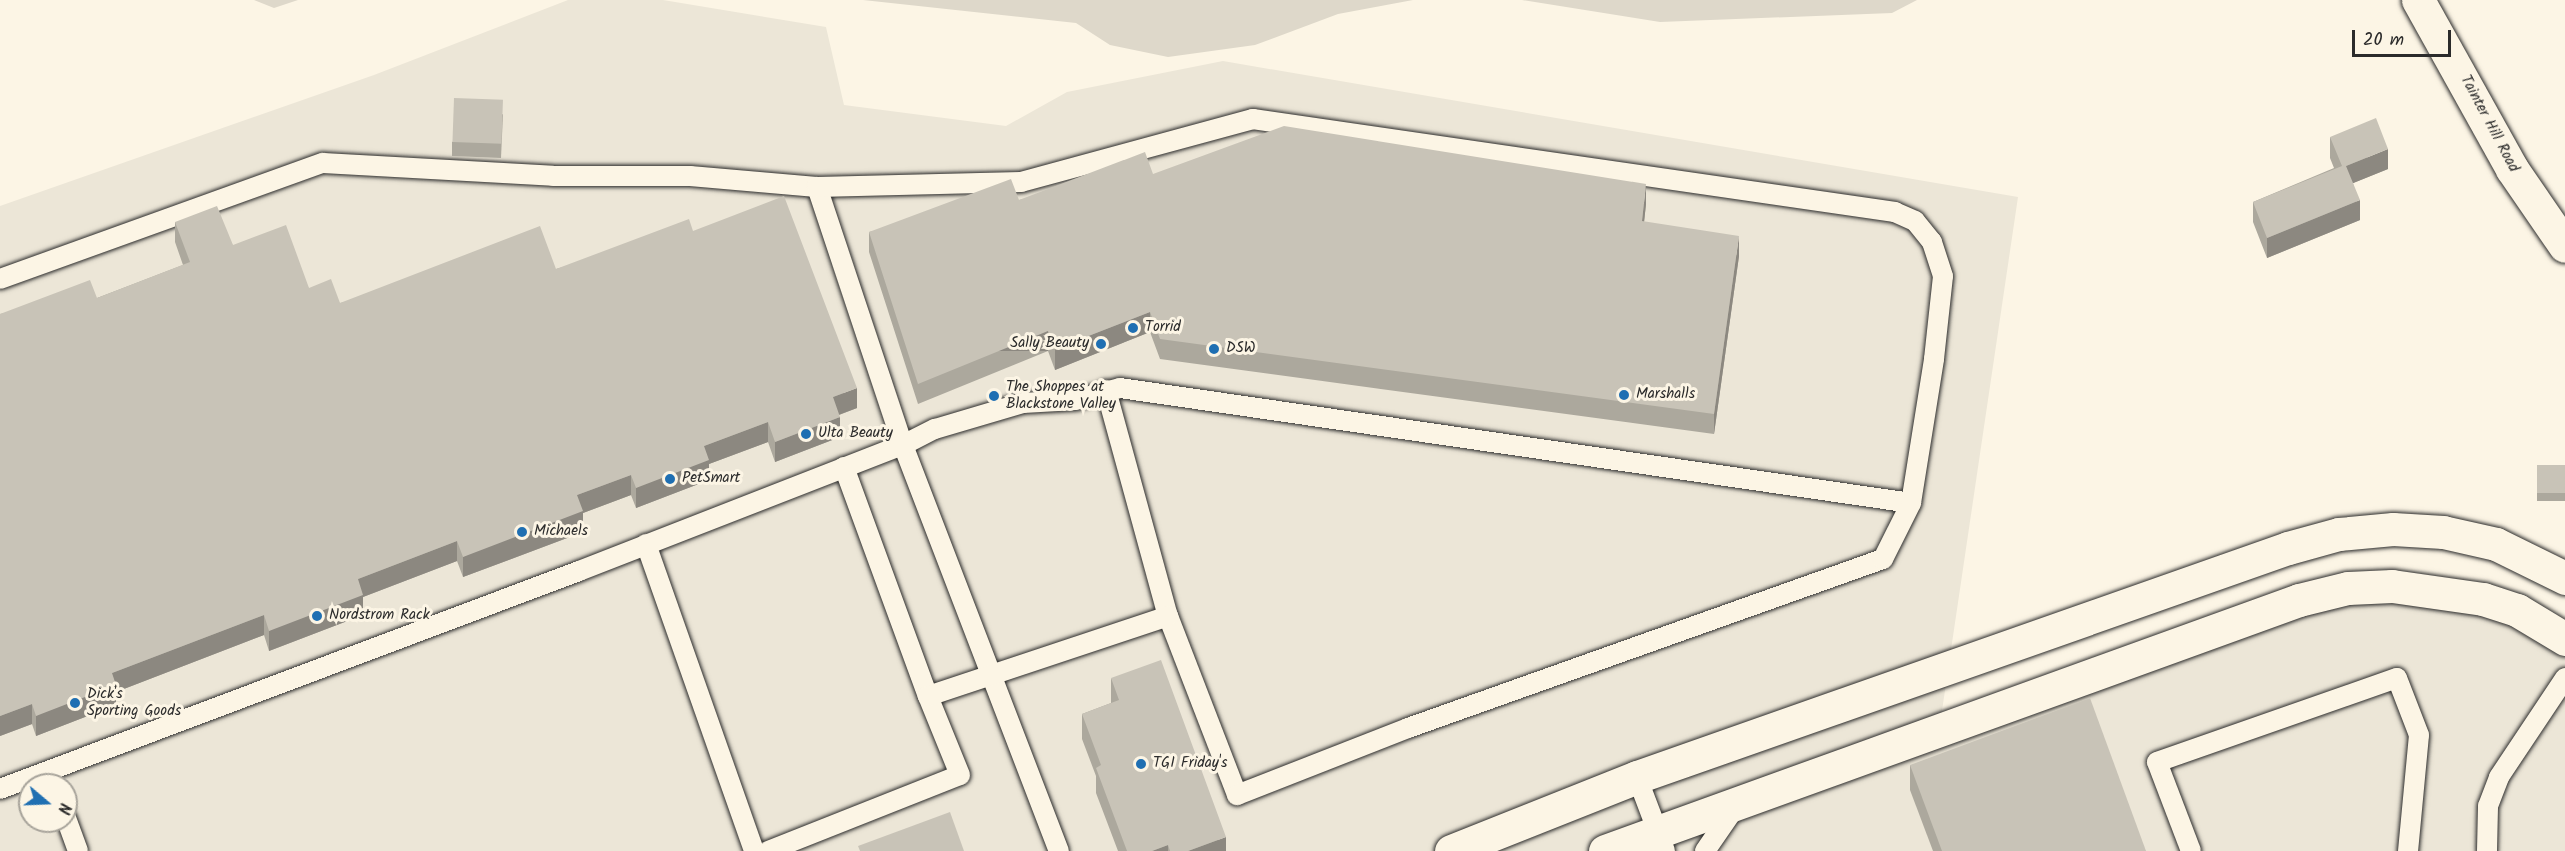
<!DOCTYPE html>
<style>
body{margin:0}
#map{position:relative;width:2565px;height:851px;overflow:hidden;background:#fcf5e5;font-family:Kalam,sans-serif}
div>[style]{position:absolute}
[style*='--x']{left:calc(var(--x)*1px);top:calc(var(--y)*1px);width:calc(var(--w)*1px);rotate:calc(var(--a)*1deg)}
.built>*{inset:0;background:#ece6d7}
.green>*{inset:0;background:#ded8ca}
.roads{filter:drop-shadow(0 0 2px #2b2b2b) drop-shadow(0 0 2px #2b2b2b)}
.service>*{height:20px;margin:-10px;padding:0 10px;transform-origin:10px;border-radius:10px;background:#fcf5e5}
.minor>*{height:33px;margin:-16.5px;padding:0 16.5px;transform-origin:16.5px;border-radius:16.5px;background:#fcf5e5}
.wall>*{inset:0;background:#aca89d;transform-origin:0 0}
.shaded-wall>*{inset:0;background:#8c8880;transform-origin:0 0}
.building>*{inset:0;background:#c8c3b7;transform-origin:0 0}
.dots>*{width:16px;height:16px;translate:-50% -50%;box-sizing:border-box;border:3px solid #fcf5e5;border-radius:50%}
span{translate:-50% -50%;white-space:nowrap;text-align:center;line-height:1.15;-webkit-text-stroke:6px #fcf5e5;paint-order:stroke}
.street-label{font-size:15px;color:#2b2b2b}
.poi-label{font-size:15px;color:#2b2b2b}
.left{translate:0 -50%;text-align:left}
.right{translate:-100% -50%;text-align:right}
.north{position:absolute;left:18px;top:773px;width:60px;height:60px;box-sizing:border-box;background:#fcf5e5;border:2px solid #a8a49b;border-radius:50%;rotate:109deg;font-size:16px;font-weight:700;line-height:24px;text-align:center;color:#2b2b2b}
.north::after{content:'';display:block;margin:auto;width:21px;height:27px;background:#1f6fb2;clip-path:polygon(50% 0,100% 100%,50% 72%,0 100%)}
.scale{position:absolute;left:2352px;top:30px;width:99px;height:27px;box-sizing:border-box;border:3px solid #2b2b2b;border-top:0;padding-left:8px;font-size:18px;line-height:21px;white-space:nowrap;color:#2b2b2b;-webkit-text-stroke:4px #fcf5e5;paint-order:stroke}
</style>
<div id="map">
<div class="built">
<div style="clip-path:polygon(evenodd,568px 0,663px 0,826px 27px,844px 105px,1006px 126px,1067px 92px,1223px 61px,2018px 197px,1939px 731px,2392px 586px,2565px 639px,2565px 851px,0 851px,0 206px,374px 75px,568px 0,30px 785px,66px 785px,66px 821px,30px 821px,30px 785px)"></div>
</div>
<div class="green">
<div style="clip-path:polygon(254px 0,298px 0,274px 8px)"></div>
<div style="clip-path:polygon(863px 0,1413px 0,1338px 14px,1255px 45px,1168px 57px,1110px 45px,1076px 23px)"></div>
<div style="clip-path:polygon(1522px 0,1917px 0,1892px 13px,1660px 22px)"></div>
</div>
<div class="roads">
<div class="service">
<div style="--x:0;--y:279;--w:343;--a:-19.8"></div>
<div style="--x:323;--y:163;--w:230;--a:3.2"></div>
<div style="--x:553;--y:176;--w:137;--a:0"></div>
<div style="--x:690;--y:176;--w:127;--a:5"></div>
<div style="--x:817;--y:187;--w:272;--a:71.6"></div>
<div style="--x:903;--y:445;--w:435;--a:69"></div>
<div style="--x:1106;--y:390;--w:234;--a:74.7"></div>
<div style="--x:1168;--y:616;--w:192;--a:68.9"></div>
<div style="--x:1237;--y:795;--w:184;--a:-21.4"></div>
<div style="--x:1408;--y:728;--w:504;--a:-19.59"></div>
<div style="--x:1883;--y:559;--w:63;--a:-63.4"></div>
<div style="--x:844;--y:467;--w:244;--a:69.9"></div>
<div style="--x:646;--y:544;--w:325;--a:70.6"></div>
<div style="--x:1637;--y:777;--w:79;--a:69.3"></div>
<div style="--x:0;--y:789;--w:619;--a:-20.63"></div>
<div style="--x:579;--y:571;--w:348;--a:-21.3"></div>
<div style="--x:903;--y:445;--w:36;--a:-27"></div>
<div style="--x:935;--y:429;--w:92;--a:-16.5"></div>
<div style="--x:1023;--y:403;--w:52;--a:-3.3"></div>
<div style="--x:1075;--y:400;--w:47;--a:-14.9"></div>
<div style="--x:1120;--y:388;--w:799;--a:8.27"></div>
<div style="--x:1911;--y:503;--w:146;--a:-80.9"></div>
<div style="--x:1934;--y:359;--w:83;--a:-83.8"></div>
<div style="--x:1943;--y:276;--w:36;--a:-108"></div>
<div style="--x:1932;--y:242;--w:27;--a:-129"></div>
<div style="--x:1915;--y:221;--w:22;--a:-156"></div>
<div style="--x:1895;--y:212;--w:649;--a:-171.76"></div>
<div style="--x:1253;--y:119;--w:240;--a:164.8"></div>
<div style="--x:1021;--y:182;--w:204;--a:178.6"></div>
<div style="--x:66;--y:818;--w:35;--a:70"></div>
<div style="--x:768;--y:851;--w:206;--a:-21.6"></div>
<div style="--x:960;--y:775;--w:85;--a:-112.1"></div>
<div style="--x:928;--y:696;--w:253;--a:-18.4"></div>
<div style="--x:1705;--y:851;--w:55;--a:-55.4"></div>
<div style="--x:2191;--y:851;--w:95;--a:-110.9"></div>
<div style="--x:2157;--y:762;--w:254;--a:-19.3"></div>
<div style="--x:2397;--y:678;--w:61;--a:68.9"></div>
<div style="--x:2419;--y:735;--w:117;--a:95.4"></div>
<div style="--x:2487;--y:851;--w:45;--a:-88.7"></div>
<div style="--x:2488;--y:806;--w:31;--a:-69"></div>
<div style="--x:2499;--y:777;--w:119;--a:-56.3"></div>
</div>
<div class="minor">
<div style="--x:2418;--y:0;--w:193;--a:60.9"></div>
<div style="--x:2512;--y:169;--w:93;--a:55.5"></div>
<div style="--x:1451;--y:851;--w:200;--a:-21.7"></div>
<div style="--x:1637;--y:777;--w:690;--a:-19.38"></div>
<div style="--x:2288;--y:548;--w:53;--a:-15.4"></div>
<div style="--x:2339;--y:534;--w:54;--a:-5.3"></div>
<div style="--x:2393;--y:529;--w:50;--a:3.4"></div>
<div style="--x:2443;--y:532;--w:54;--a:12.8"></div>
<div style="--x:2496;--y:544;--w:77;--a:26.2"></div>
<div style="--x:1605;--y:851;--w:738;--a:-19.88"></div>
<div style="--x:2299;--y:600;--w:50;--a:-13.8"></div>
<div style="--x:2348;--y:588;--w:44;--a:-2.6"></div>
<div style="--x:2392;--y:586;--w:92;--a:8.1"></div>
<div style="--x:2483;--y:599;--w:36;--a:18"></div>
<div style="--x:2517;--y:610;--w:56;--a:31.1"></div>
</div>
</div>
<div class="wall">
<div style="clip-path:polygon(503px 114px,501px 158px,452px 156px,452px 142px)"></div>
<div style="clip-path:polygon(2330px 137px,2388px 169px,2353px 183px,2360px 220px,2267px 258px,2253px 222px,2253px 202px,2334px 168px,2330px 158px)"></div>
<div style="clip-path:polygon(1153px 174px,1646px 204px,1644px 222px,1739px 256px,1714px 434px,1160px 359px,1150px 332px,1055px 370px,1048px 351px,918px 404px,869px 252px,869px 232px,1019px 200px)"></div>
<div style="clip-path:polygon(175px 222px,233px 245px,309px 288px,340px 303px,556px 269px,693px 231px,857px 408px,839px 415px,840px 437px,775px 462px,768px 442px,709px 464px,709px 480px,636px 508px,631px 495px,583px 513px,583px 532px,463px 577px,457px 561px,363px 597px,363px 615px,269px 651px,264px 635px,116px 692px,116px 705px,36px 736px,32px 724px,0 736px,0 314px,97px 298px,183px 265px,175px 242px)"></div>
<div style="left:2565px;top:465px;width:36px;height:28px;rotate:90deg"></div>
<div style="clip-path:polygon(1111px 678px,1226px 851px,1118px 851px,1096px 793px,1096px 776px,1082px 739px,1082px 714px,1111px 703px)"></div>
<div style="clip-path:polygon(1910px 765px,2146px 851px,1933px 851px,1910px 790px)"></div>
</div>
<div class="shaded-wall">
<div style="clip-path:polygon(2388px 149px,2388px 169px,2346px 186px,2346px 166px)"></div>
<div style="clip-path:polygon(1646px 184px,1646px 204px,1642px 241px,1642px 221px)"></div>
<div style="clip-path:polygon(2360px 200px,2360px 220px,2267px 258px,2267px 238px)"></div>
<div style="clip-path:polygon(1739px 236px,1739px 256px,1714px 434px,1714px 414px)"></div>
<div style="clip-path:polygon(1150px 312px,1150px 332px,1055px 370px,1055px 349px)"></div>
<div style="left:1048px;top:331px;width:20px;height:140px;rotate:90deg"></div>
<div style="clip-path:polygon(857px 388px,857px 408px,833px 417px,833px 397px)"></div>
<div style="clip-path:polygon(840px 417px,840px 437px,775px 462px,775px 442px)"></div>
<div style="clip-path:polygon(768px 422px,768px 442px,709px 464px,709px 480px,636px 508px,636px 488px,704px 446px)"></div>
<div style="clip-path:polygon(631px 475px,631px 495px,583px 513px,583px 532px,463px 577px,463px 557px,577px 495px)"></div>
<div style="clip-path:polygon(457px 541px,457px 561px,363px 597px,363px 615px,269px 651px,269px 631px,358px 579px)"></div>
<div style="clip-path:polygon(264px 615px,264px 635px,116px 692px,116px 705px,36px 736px,36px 716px,112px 673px)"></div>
<div style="clip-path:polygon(32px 704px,32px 724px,0 736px,0 716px)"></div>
<div style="clip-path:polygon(1226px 837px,1226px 851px,1188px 851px)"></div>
<div style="clip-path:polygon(1168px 845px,1168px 851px,1152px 851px)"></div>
</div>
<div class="building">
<div style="left:454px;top:98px;width:49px;height:44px;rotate:2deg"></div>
<div style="clip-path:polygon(2376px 118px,2388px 149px,2346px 166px,2360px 200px,2267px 238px,2253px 202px,2342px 166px,2330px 137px)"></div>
<div style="clip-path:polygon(1284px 126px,1646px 184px,1642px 221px,1739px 236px,1714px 414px,1160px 339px,1150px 312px,1055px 349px,1048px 331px,918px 384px,869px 232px,1011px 179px,1019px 200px,1145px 152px,1153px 174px)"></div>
<div style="clip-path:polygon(784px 196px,857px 388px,833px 397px,840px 417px,775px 442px,768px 422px,704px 446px,709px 460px,636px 488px,631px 475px,577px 495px,583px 511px,463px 557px,457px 541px,358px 579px,363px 595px,269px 631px,264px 615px,112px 673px,116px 685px,36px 716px,32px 704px,0 716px,0 314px,90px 280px,97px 298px,190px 262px,175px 222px,217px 206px,233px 245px,286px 225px,309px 288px,331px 279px,340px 303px,540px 226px,556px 269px,689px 219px,693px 231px)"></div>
<div style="left:2565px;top:465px;width:28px;height:28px;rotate:90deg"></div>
<div style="clip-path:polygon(1161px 660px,1226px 837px,1188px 851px,1170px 851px,1168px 845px,1152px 851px,1127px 851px,1096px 768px,1101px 765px,1082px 714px,1119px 700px,1111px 678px)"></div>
<div style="clip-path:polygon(2090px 698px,2146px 851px,1942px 851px,1910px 765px)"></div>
<div style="clip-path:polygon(950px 812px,964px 851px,860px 851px,858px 846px)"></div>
</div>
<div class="dots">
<div style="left:1133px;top:328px;background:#1f6fb2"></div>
<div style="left:1101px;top:344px;background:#1f6fb2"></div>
<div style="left:1214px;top:349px;background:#1f6fb2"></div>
<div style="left:1624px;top:395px;background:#1f6fb2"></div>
<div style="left:994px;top:396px;background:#1f6fb2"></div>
<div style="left:806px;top:434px;background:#1f6fb2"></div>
<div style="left:670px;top:479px;background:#1f6fb2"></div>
<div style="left:522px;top:532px;background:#1f6fb2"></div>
<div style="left:317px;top:616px;background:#1f6fb2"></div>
<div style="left:75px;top:703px;background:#1f6fb2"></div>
<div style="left:1141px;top:764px;background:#1f6fb2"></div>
</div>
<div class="street-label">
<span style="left:2489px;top:124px;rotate:62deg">Tainter Hill Road</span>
</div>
<div class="poi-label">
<span class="left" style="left:1145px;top:328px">Torrid</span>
<span class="right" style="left:1089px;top:344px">Sally Beauty</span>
<span class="left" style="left:1226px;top:349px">DSW</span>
<span class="left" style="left:1006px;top:396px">The Shoppes at<br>Blackstone Valley</span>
<span class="left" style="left:1636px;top:395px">Marshalls</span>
<span class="left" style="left:818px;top:434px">Ulta Beauty</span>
<span class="left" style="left:682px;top:479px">PetSmart</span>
<span class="left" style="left:534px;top:532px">Michaels</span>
<span class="left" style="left:329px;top:616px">Nordstrom Rack</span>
<span class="left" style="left:87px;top:703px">Dick's<br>Sporting Goods</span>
<span class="left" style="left:1153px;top:764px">TGI Friday's</span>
</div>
<div class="north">N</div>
<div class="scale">20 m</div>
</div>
